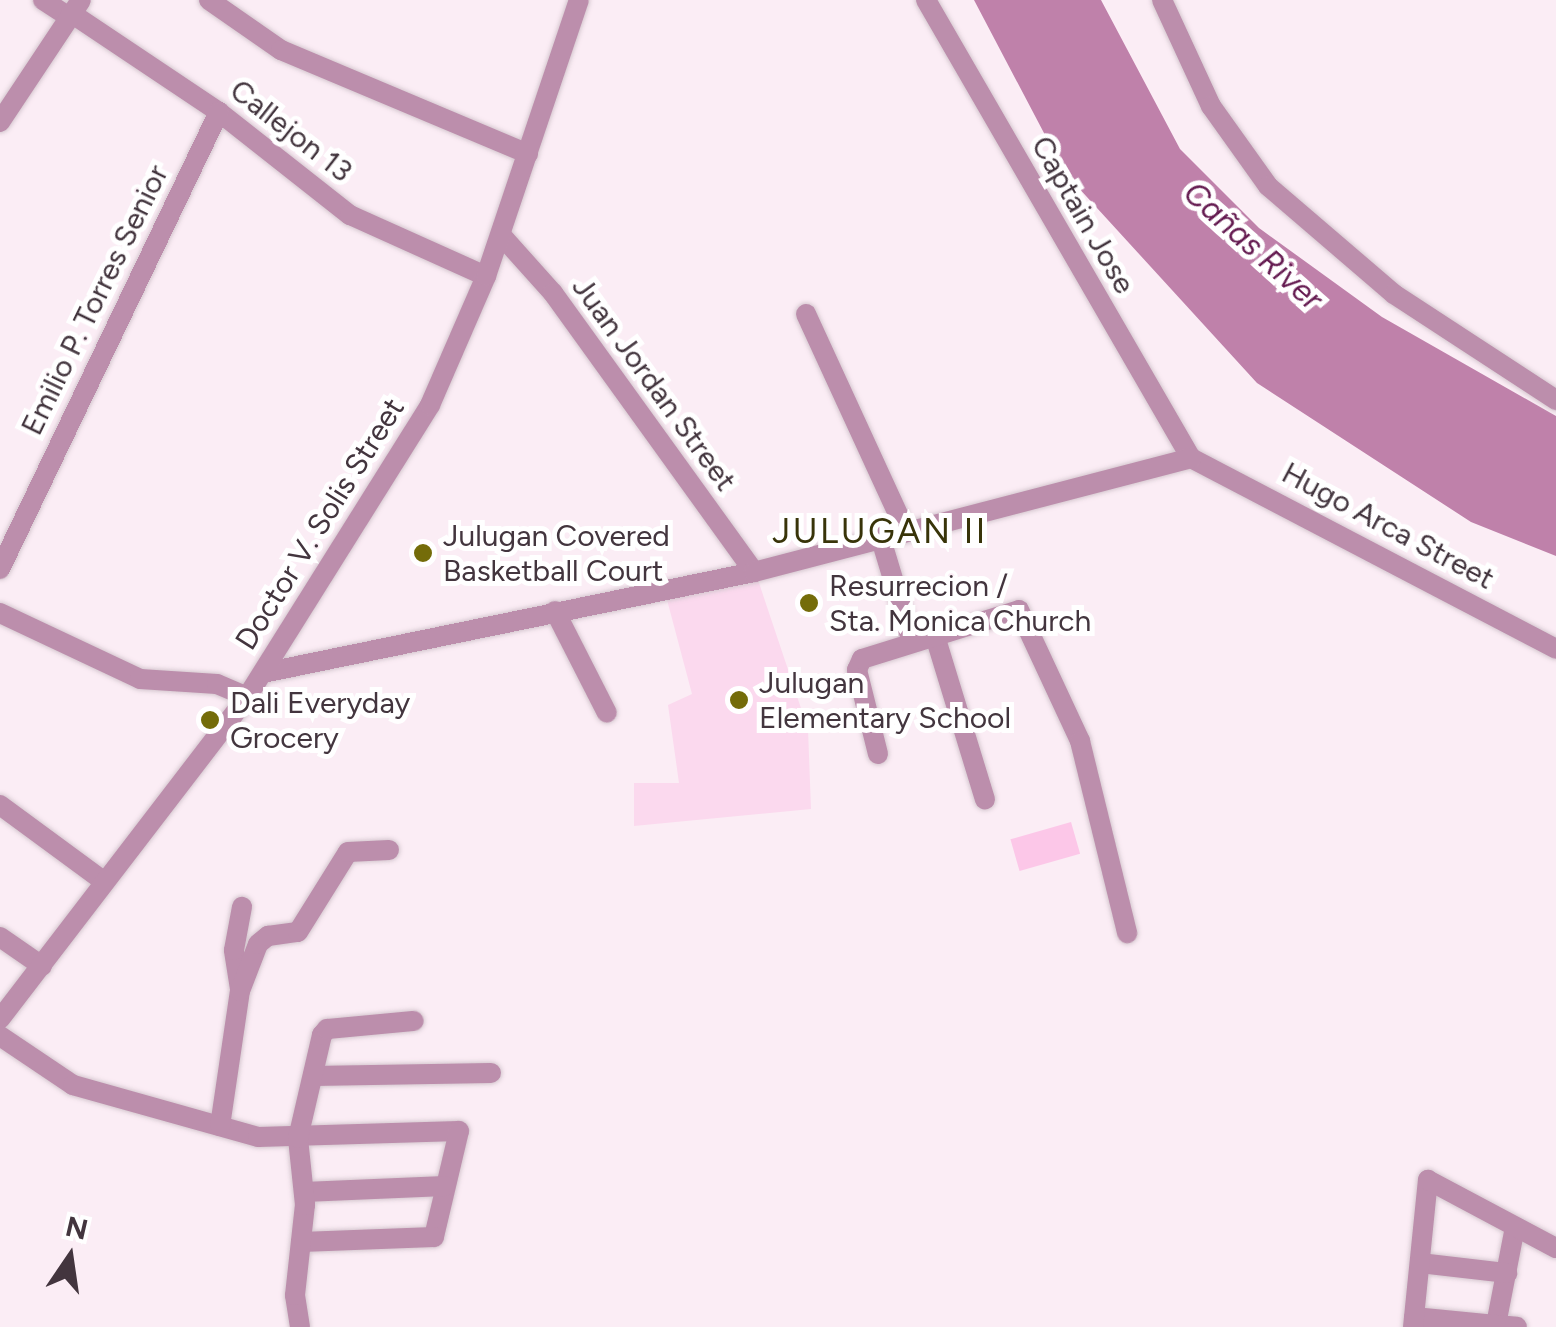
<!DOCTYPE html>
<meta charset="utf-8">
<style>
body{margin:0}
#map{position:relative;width:1556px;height:1327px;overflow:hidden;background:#fbedf5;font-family:Figtree,sans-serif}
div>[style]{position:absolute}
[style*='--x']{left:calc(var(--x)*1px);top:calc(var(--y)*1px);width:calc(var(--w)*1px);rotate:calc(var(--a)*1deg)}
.built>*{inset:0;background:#fbd9ee}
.green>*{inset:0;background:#fcc7e8;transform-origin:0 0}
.water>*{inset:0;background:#bf81aa}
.roads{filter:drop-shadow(0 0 2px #d6c8d0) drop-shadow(0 0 2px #d6c8d0)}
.minor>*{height:20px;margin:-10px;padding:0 10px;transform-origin:10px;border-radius:10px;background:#bc8eac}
.dots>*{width:28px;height:28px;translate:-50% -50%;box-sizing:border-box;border:5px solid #fff;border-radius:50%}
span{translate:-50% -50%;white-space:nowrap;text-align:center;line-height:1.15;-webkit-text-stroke:10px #fff;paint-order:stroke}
.street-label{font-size:30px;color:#43353e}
.poi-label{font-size:30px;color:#43353e}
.left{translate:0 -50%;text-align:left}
.water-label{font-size:32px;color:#641a50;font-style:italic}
.quarter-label{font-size:35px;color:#383409;letter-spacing:2.5px}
.north{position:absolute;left:20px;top:1207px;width:100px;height:100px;-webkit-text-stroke:8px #fff;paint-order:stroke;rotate:13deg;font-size:28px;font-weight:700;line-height:40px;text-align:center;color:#43353e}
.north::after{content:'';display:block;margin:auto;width:35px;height:45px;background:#43353e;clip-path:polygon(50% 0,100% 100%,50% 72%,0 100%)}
</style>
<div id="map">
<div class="built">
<div style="clip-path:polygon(757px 577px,808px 729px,811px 809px,634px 826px,634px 783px,679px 783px,668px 705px,692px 694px,666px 596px)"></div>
</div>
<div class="green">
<div style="left:1071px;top:822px;width:33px;height:63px;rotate:74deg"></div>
</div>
<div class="water">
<div style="clip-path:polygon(974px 0,1101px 0,1180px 149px,1259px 228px,1382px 317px,1556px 416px,1556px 556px,1471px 522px,1257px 383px,1065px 173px)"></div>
</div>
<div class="roads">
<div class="minor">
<div style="--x:43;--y:0;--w:31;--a:33"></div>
<div style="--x:209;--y:0;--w:88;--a:34.8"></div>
<div style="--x:281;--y:50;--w:268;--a:22.8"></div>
<div style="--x:926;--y:0;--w:529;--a:59.95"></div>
<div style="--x:1162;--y:0;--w:117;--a:65.2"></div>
<div style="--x:1211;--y:106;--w:98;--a:54.5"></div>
<div style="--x:1268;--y:186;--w:166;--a:40.6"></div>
<div style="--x:1394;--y:294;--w:194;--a:33.2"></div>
<div style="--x:71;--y:13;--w:178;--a:33.8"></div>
<div style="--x:219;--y:112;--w:167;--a:38.2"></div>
<div style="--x:350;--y:215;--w:149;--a:24.2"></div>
<div style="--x:0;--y:122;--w:146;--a:-56.4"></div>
<div style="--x:501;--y:235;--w:78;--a:48.1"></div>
<div style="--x:553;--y:293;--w:344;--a:54.2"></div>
<div style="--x:806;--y:314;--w:237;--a:65.3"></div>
<div style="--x:1191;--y:458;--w:412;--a:27.6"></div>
<div style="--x:880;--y:536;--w:111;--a:73.2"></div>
<div style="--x:0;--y:569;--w:507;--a:-64.4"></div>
<div style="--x:555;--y:611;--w:114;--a:63"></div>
<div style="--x:0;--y:613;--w:155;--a:25.2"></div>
<div style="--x:140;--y:679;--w:77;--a:3.7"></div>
<div style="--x:217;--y:684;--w:33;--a:23"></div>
<div style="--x:935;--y:636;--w:171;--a:73"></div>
<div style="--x:263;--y:673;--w:501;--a:-11.62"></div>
<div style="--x:754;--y:572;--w:452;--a:-14.6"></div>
<div style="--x:878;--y:754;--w:87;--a:-104"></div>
<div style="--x:857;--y:670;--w:12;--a:-66"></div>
<div style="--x:862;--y:659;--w:164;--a:-17.3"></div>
<div style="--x:1019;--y:610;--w:145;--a:65"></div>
<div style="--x:1080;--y:741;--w:198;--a:76.2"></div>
<div style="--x:0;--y:805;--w:127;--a:36.3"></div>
<div style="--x:0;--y:937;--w:51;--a:34.6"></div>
<div style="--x:240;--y:989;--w:39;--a:-99"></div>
<div style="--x:234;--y:950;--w:44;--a:-79.5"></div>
<div style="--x:0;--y:1019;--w:406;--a:-52.5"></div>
<div style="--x:247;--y:697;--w:345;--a:-57.9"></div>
<div style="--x:430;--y:405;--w:141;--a:-66.5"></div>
<div style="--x:486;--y:276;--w:291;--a:-71.4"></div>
<div style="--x:0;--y:1036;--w:88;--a:33.9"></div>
<div style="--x:73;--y:1085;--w:192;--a:15.7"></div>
<div style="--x:258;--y:1137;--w:201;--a:-1.7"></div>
<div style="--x:459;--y:1131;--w:109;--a:103.3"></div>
<div style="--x:434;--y:1237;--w:133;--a:177.8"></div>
<div style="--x:313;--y:1076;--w:178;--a:-1"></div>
<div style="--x:220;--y:1126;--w:136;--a:-81.6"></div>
<div style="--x:240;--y:991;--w:50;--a:-69"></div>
<div style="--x:258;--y:944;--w:13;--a:-39"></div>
<div style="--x:268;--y:936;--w:30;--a:-8"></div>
<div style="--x:298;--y:932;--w:94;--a:-58"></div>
<div style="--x:348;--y:852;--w:41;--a:-2.8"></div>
<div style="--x:304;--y:1192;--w:141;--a:-2.4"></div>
<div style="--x:1515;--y:1227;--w:100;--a:101"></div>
<div style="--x:1496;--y:1325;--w:21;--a:5"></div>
<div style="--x:1420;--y:1263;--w:88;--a:6.6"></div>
<div style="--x:1414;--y:1317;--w:82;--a:5.6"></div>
<div style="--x:300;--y:1327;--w:32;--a:-99"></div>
<div style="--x:295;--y:1295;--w:91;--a:-83.7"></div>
<div style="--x:305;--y:1205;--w:67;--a:-96"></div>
<div style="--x:298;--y:1138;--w:106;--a:-76.9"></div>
<div style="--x:322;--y:1035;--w:8;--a:-50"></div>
<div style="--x:327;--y:1029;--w:87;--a:-5.3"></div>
<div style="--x:1413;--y:1327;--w:148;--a:-84.2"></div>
<div style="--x:1428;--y:1180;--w:145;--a:28"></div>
</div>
</div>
<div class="dots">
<div style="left:423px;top:553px;background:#746c09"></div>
<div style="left:809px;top:603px;background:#746c09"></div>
<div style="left:739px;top:700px;background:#746c09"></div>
<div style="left:210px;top:720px;background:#746c09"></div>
</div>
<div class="street-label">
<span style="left:291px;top:131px;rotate:38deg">Callejon 13</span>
<span style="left:1083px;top:215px;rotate:60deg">Captain Jose</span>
<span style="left:95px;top:300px;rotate:-64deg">Emilio P. Torres Senior</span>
<span style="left:654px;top:384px;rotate:54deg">Juan Jordan Street</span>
<span style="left:320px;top:524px;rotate:-58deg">Doctor V. Solis Street</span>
<span style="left:1388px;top:526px;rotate:28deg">Hugo Arca Street</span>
</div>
<div class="poi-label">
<span class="left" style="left:443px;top:553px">Julugan Covered<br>Basketball Court</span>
<span class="left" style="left:829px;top:603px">Resurrecion /<br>Sta. Monica Church</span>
<span class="left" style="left:759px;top:700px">Julugan<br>Elementary School</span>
<span class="left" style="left:230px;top:720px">Dali Everyday<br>Grocery</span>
</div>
<div class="water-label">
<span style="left:1253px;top:246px;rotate:42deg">Cañas River</span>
</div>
<div class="quarter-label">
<span style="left:880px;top:531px">JULUGAN II</span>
</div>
<div class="north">N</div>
</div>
